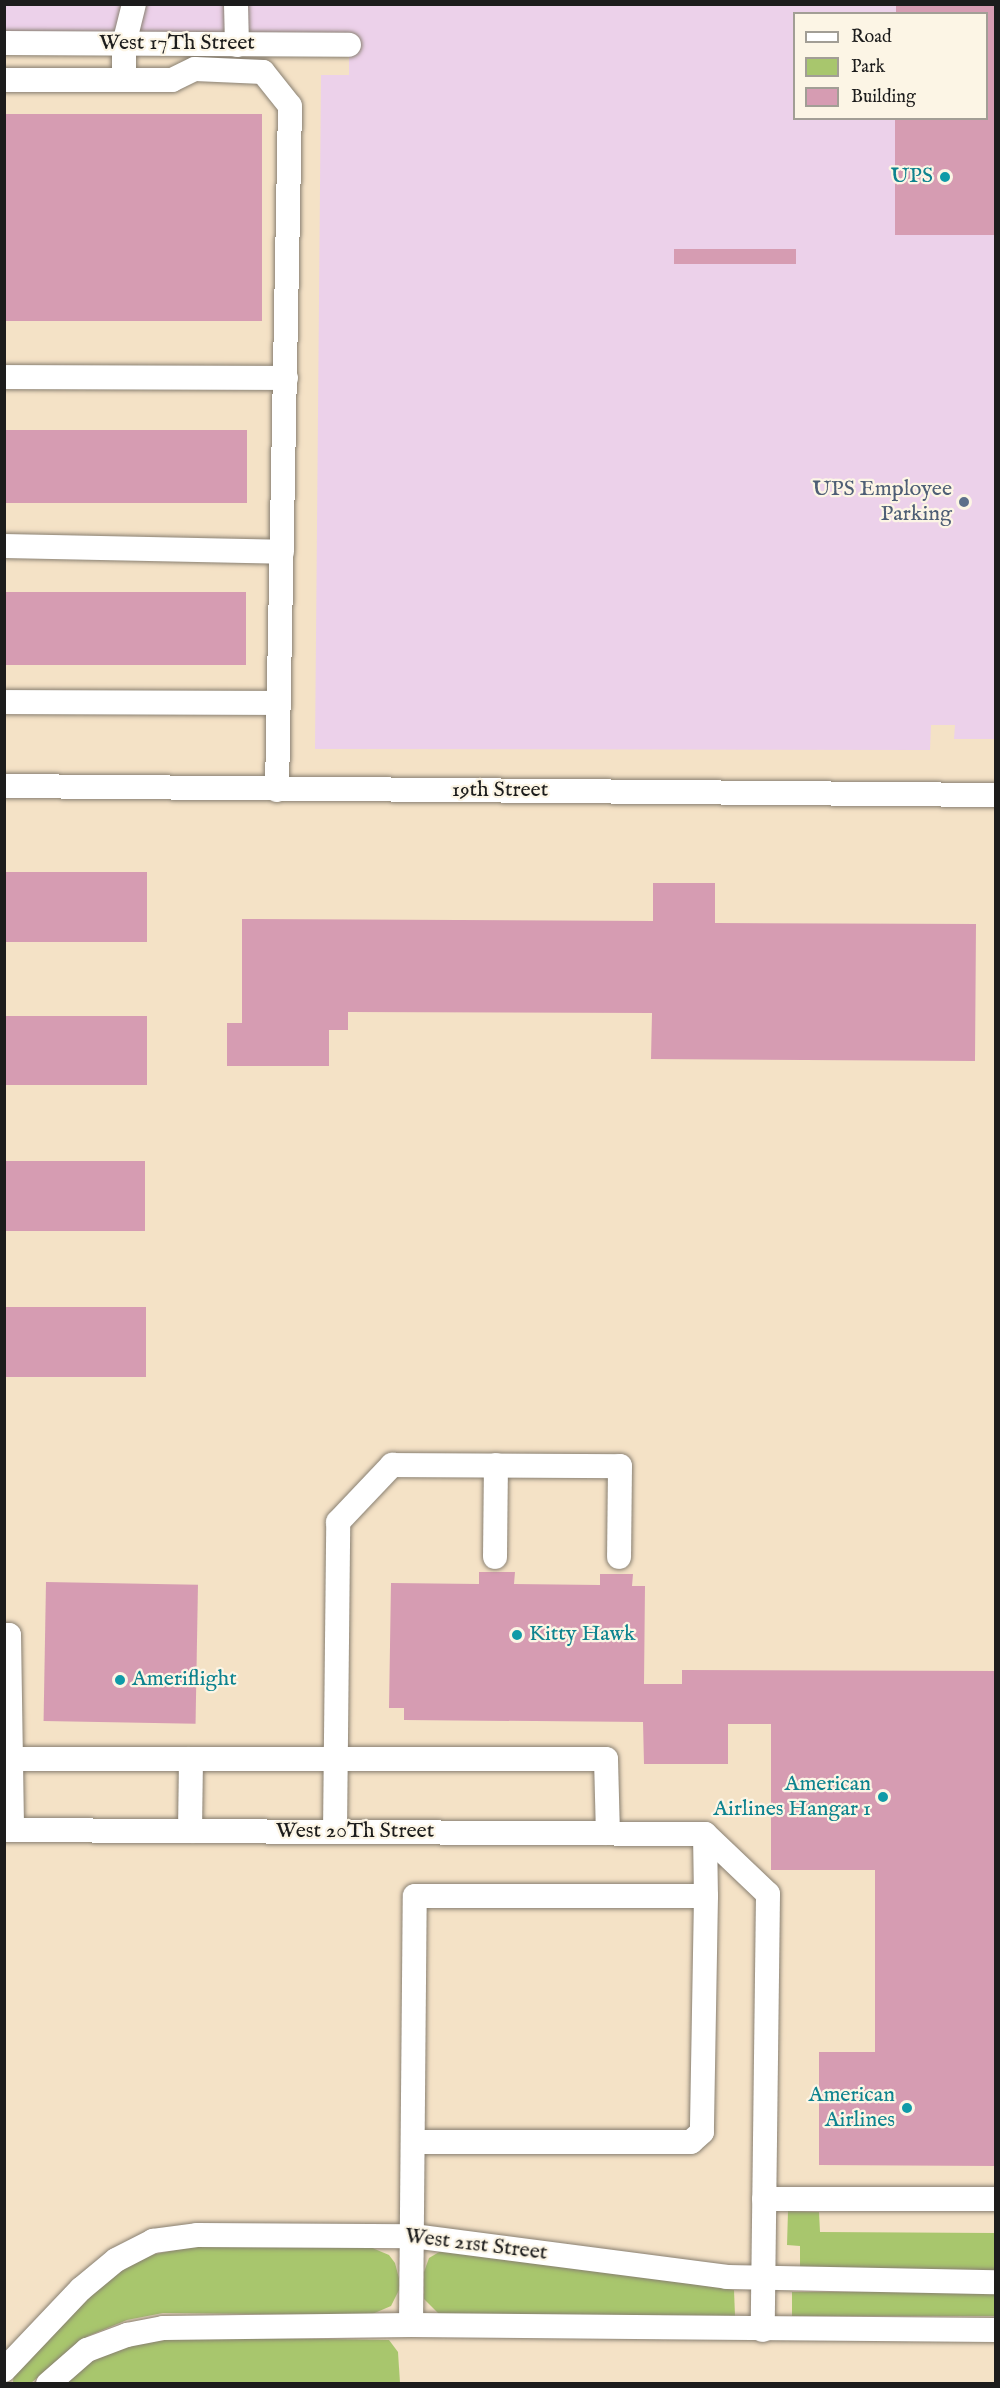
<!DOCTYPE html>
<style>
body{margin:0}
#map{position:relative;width:1000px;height:2388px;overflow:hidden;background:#f4e2c6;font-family:"IM FELL English",serif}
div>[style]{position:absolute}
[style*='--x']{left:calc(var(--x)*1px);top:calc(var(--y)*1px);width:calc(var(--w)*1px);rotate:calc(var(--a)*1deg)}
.built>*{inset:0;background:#ecd1ea}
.green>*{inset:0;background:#a8c66d;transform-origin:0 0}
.building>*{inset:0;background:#d69cb2;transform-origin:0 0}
.roads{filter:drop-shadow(0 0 2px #887f71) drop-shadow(0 0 2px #887f71)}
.minor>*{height:24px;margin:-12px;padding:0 12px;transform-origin:12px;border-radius:12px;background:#fff}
.dots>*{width:16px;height:16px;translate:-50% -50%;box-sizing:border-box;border:3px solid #fcf5e5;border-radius:50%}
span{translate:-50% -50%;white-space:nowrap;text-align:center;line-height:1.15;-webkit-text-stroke:4.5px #fcf5e5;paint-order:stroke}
.street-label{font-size:22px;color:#1c1c1c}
.culture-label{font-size:22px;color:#0d838f}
.right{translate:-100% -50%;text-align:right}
.left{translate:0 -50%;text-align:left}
.service-label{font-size:22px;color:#4e5e75}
.frame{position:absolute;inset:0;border:6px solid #1c1c1c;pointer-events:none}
.legend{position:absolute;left:793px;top:12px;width:195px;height:108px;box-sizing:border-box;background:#fcf5e5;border:2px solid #a29e95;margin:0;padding:8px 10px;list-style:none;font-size:18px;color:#1c1c1c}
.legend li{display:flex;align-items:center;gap:12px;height:30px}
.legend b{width:30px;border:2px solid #a29e95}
</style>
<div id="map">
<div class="built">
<div style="clip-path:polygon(evenodd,5px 4px,995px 5px,995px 739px,954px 739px,955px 725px,931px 725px,930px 750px,315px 749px,321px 75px,349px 75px,349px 33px,5px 32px,5px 4px,794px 14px,986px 14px,986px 118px,794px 118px,794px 14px)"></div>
</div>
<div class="green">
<div style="clip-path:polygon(788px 2211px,819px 2212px,820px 2232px,995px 2233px,995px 2271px,800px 2269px,800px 2246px,787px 2245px)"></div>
<div style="clip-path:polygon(199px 2245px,370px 2247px,389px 2255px,395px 2263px,401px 2286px,391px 2306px,370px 2315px,163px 2313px,127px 2320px,88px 2336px,31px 2383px,13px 2383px,14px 2368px,118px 2271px,151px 2255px)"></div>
<div style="clip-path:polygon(446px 2248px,734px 2290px,735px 2316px,439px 2314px,424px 2299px,424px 2272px,429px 2258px)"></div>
<div style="left:792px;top:2292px;width:203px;height:24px"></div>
<div style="clip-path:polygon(194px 2337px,389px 2340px,398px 2352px,400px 2383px,65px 2384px,90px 2362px,127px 2344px)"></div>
</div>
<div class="building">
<div style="clip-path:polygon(896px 4px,996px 4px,996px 235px,895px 235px,895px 118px,986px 118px,986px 14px,896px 14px)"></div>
<div style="left:4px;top:114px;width:258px;height:207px"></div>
<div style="left:674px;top:249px;width:122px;height:15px"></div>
<div style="left:4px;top:430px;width:243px;height:73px"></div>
<div style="left:4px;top:592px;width:242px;height:73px"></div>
<div style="left:4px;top:872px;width:143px;height:70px"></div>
<div style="clip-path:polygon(653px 883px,715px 883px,715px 923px,976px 924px,975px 1061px,651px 1059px,652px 1013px,348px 1012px,348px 1030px,329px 1030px,329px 1066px,227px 1066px,227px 1023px,242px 1023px,242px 919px,653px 921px)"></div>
<div style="left:4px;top:1016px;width:143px;height:69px"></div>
<div style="left:4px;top:1161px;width:141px;height:70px"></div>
<div style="left:4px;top:1307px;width:142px;height:70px"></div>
<div style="clip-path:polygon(479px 1572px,515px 1572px,514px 1584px,600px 1585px,600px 1574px,633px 1574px,632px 1586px,645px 1586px,644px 1684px,682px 1684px,682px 1670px,996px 1671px,996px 2166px,819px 2165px,819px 2052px,875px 2052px,875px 1870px,771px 1870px,771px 1724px,728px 1724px,728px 1764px,644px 1764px,643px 1722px,404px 1720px,404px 1708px,389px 1708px,391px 1583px,479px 1584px)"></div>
<div style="left:46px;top:1582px;width:152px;height:139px;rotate:1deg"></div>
</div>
<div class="roads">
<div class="minor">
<div style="--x:236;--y:4;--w:41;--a:88.6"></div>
<div style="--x:4;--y:43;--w:345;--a:0.3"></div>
<div style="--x:4;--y:80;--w:168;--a:0"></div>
<div style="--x:172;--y:80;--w:25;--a:-26"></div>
<div style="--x:195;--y:69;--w:68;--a:2.5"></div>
<div style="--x:263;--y:72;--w:43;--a:51.5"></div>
<div style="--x:290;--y:106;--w:684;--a:91.09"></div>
<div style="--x:124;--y:80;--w:36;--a:-90"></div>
<div style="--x:124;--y:44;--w:41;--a:-76"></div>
<div style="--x:4;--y:377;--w:282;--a:0.2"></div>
<div style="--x:4;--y:546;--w:278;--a:1.2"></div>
<div style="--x:4;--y:702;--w:275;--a:0.2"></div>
<div style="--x:4;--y:786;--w:992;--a:0.52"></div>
<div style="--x:495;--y:1557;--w:92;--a:-89.4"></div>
<div style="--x:4;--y:1635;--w:5;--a:0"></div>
<div style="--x:9;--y:1635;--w:195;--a:89.1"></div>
<div style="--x:4;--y:1759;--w:602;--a:0"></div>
<div style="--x:606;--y:1759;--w:74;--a:88.5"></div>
<div style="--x:4;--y:1830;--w:701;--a:0.33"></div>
<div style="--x:190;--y:1831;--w:72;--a:-89.2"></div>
<div style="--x:335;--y:1832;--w:310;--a:-89.4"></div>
<div style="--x:338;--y:1522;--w:79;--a:-46.5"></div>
<div style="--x:392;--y:1465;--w:228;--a:0.3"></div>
<div style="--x:620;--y:1466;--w:91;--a:90.6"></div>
<div style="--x:705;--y:1834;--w:87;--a:43.6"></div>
<div style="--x:768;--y:1894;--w:436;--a:90.7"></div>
<div style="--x:705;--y:1834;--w:62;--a:89.1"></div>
<div style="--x:764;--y:2199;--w:232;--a:0"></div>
<div style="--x:411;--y:2325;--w:429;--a:-89.5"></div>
<div style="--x:415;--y:1896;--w:291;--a:0"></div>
<div style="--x:706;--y:1896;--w:236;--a:91"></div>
<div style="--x:702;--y:2132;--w:15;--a:138"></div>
<div style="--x:691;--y:2142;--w:278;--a:180"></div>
<div style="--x:4;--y:2370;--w:112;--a:-46.5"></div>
<div style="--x:81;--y:2289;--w:45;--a:-39.6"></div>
<div style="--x:116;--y:2260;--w:42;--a:-27.2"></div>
<div style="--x:153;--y:2241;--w:44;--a:-7.8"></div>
<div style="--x:197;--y:2235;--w:216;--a:0.3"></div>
<div style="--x:413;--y:2236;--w:317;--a:7.4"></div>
<div style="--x:727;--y:2277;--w:269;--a:1.1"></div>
<div style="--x:48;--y:2384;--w:52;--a:-41.1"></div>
<div style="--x:87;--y:2350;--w:43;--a:-20.6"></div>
<div style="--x:127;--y:2335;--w:37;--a:-11"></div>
<div style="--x:163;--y:2328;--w:248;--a:-0.7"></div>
<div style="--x:411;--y:2325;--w:585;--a:0.49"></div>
</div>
</div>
<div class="dots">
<div style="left:945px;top:177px;background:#0f9aa8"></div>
<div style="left:964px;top:502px;background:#5c6f8a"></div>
<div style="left:517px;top:1635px;background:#0f9aa8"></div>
<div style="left:120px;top:1680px;background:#0f9aa8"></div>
<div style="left:883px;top:1797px;background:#0f9aa8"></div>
<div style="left:907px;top:2108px;background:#0f9aa8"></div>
</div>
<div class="street-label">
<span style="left:177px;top:44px">West 17Th Street</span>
<span style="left:500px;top:791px">19th Street</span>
<span style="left:355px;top:1832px">West 20Th Street</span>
<span style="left:476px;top:2245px;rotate:7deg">West 21st Street</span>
</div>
<div class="culture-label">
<span class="right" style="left:933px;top:177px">UPS</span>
<span class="left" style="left:529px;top:1635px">Kitty Hawk</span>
<span class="left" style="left:132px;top:1680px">Ameriflight</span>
<span class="right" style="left:871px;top:1797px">American<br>Airlines Hangar 1</span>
<span class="right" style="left:895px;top:2108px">American<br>Airlines</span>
</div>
<div class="service-label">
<span class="right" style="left:952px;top:502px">UPS Employee<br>Parking</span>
</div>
<div class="frame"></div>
<ul class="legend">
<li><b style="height:8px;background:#fff"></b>Road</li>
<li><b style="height:16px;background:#a8c66d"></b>Park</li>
<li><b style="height:16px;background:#d69cb2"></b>Building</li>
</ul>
</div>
